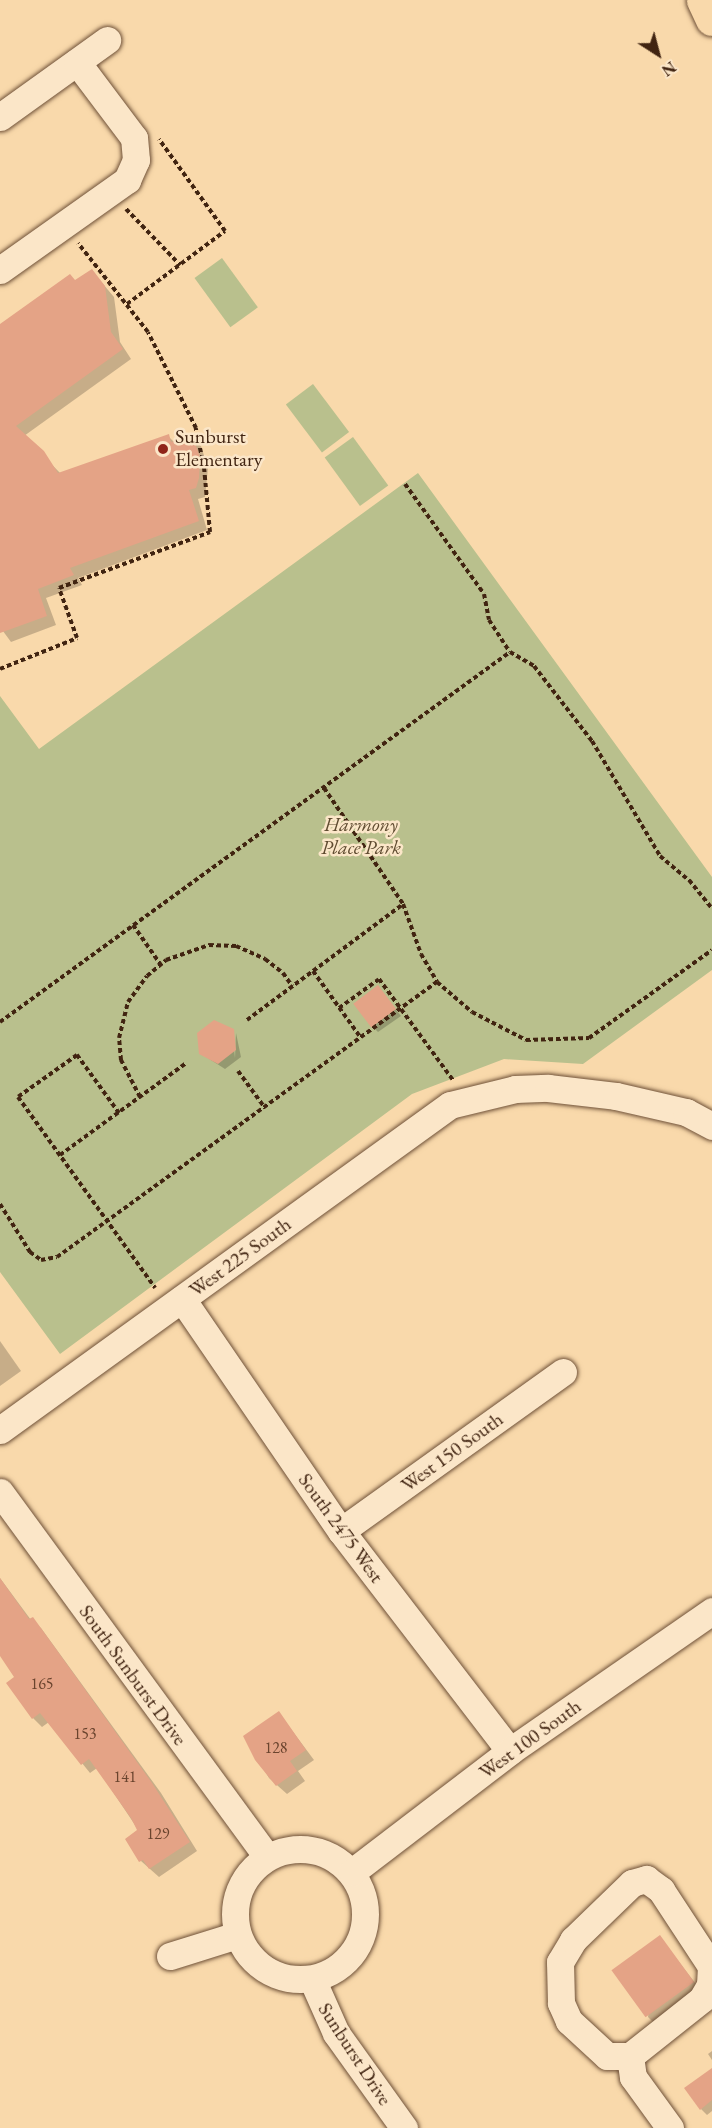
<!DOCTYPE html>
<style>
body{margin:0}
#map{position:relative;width:712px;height:2128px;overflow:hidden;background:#f9d9ab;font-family:"EB Garamond",serif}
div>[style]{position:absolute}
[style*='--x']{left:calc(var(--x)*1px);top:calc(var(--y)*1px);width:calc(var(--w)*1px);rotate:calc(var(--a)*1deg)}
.green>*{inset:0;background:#b9c08d;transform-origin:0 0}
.shadow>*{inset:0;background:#0003}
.building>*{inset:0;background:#e4a386;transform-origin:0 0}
.path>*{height:4px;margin-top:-2px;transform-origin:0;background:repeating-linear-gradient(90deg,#412411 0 4.5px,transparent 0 7.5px)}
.roads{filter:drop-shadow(0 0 2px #6f5138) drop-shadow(0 0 2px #6f5138)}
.minor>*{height:27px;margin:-13.5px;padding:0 13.5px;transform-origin:13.5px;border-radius:13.5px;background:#fbe6c8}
.minor>.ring{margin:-13.5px;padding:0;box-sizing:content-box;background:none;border:27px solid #fbe6c8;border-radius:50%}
.major>*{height:33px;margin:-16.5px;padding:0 16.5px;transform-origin:16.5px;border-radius:16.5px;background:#f9d9ab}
.dots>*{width:16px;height:16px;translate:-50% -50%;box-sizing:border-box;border:3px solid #fbe6c8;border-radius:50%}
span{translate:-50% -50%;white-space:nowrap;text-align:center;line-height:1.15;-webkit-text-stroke:5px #fbe6c8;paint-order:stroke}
.number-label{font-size:16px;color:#6a442e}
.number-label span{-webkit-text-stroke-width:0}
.poi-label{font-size:20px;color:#412411}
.left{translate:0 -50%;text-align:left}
.park-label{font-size:20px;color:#5f4b30;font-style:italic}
.street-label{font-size:20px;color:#412411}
.north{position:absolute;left:628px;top:24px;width:60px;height:60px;-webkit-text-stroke:4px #fbe6c8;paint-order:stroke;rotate:144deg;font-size:16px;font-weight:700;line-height:24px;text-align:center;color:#412411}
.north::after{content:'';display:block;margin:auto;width:21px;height:27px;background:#412411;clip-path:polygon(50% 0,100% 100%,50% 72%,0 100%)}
</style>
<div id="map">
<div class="green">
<div style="left:222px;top:258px;width:61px;height:34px;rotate:54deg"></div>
<div style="left:313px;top:384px;width:60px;height:34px;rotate:53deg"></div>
<div style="left:353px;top:437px;width:60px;height:35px;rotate:54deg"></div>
<div style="clip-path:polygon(418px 473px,712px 877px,712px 970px,583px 1064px,504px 1059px,412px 1094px,60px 1354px,0 1272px,0 696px,39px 749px)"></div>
</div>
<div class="shadow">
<div style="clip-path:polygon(92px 271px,114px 297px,120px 342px,131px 359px,24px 436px,61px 474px,168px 436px,175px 443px,192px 437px,201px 446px,208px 468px,205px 497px,198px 499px,207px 530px,78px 578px,82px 585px,46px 598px,56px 625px,11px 642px,0 627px,0 326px)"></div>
<div style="clip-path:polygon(378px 987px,401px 1016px,378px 1032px,372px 1026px)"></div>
<div style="clip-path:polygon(232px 1032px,235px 1058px,236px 1033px,241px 1057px,225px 1069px,200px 1053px)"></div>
<div style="clip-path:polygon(0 1341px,21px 1371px,0 1386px)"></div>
<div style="clip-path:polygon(0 1578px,31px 1620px,41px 1628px,161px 1793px,197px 1851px,159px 1877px,141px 1861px,127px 1839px,139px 1831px,97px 1768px,90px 1773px,49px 1722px,42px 1727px,33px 1718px,8px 1684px,16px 1677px,0 1653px)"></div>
<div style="clip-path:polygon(279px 1713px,314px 1760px,298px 1771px,305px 1781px,287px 1794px,269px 1778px,245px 1737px)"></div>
<div style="clip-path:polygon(660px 1937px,702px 1992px,657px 2026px,648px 2017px)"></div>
<div style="clip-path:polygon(712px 2051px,712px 2060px,708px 2054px)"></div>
<div style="clip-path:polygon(712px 2070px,712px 2111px,707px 2115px,701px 2109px)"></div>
</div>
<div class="building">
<div style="clip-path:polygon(92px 269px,105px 286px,111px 332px,123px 349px,16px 426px,44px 451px,58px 473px,169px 434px,171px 442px,192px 435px,200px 457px,199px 478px,196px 488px,189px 490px,199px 521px,70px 568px,74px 575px,38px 589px,47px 616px,0 633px,0 324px,70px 274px,75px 280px)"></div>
<div style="left:378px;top:985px;width:30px;height:31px;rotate:53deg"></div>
<div style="clip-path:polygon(214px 1020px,234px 1029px,236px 1050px,218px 1064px,199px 1054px,197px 1033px)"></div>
<div style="clip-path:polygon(0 1578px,29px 1619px,33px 1617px,152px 1783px,190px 1842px,149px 1869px,143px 1860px,139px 1862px,125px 1839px,137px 1830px,131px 1818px,89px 1759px,81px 1765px,40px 1713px,32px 1719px,6px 1683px,14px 1677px,0 1656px)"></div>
<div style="clip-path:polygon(279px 1711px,306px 1750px,290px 1761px,297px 1771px,276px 1786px,255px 1760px,243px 1736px)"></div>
<div style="left:660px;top:1935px;width:58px;height:60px;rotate:54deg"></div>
<div style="clip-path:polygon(712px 2068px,712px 2100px,700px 2110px,684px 2088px)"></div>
</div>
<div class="path">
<div style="--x:126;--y:209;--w:78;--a:46"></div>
<div style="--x:127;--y:304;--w:122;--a:-36.7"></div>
<div style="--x:225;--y:231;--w:113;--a:-125.7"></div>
<div style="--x:405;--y:484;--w:135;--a:54.3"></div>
<div style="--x:484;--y:594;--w:26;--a:79"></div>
<div style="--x:489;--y:620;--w:38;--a:57"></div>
<div style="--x:510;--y:652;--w:28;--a:30"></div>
<div style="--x:534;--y:666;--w:95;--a:52.3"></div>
<div style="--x:592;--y:741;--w:134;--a:59.4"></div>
<div style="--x:660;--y:856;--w:38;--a:40"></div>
<div style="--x:689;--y:880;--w:36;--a:51"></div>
<div style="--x:0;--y:669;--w:83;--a:-21.9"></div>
<div style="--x:77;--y:638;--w:53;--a:-109.8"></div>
<div style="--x:59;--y:588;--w:161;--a:-20.3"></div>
<div style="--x:210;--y:532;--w:65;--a:-95.3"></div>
<div style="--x:204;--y:467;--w:40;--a:-102"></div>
<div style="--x:196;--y:428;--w:107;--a:-116.6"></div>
<div style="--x:148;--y:332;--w:113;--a:-128.2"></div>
<div style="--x:324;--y:788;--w:140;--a:55.7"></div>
<div style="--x:403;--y:904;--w:53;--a:70.2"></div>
<div style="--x:421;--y:954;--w:32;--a:60"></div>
<div style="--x:437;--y:982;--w:46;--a:40.6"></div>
<div style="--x:472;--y:1012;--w:61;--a:27.4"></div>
<div style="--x:526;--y:1040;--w:63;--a:-1.8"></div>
<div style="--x:589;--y:1038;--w:151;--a:-35.6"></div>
<div style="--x:133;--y:925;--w:52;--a:55.1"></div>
<div style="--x:313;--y:971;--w:82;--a:54.4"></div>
<div style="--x:339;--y:1008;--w:49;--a:-35.9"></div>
<div style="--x:379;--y:979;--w:125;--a:53.8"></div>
<div style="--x:247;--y:1020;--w:194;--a:-36.6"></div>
<div style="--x:0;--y:1022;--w:630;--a:-35.96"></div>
<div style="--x:238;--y:1071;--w:46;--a:53.9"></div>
<div style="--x:140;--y:1097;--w:42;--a:-117.2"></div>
<div style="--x:121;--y:1060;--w:22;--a:-95"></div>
<div style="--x:119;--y:1038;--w:37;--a:-76"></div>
<div style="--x:128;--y:1002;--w:32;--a:-54"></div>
<div style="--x:147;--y:976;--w:25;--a:-40"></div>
<div style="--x:166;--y:960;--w:46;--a:-19.2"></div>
<div style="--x:209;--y:945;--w:27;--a:2"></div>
<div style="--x:236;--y:946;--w:32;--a:24"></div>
<div style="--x:265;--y:959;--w:23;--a:38"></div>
<div style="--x:283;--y:973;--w:16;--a:55"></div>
<div style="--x:119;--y:1113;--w:72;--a:-125.9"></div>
<div style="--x:77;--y:1055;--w:72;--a:144.6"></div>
<div style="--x:18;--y:1097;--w:235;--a:54.3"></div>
<div style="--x:60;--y:1155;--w:156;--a:-36.1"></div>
<div style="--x:0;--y:1204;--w:57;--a:58"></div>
<div style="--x:30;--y:1252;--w:14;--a:36"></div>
<div style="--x:41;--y:1260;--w:16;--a:-11"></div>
<div style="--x:57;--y:1257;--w:469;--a:-35.9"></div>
</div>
<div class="roads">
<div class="minor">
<div style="--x:0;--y:117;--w:132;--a:-35.7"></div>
<div style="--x:0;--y:270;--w:156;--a:-35.3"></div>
<div style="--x:127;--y:180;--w:22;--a:-66"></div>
<div style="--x:136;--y:160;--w:22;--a:-95"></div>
<div style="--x:134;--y:138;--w:95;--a:-126.9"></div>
<div style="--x:182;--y:1299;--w:281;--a:55.6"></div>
<div style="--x:341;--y:1531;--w:277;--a:52.5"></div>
<div style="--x:0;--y:1430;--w:555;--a:-35.84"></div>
<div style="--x:450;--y:1105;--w:67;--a:-13.8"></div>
<div style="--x:515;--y:1089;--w:33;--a:-2"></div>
<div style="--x:548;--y:1088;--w:68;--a:6.7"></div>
<div style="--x:616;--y:1096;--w:72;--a:12.9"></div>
<div style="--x:686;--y:1112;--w:30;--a:28"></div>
<div style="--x:0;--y:1492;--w:452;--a:53.8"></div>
<div style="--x:341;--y:1531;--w:273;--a:-35.6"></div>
<div class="ring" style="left:235px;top:1849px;width:103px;height:103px"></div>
<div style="--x:352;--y:1872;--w:199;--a:-37.4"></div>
<div style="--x:510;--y:1751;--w:246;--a:-34.7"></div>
<div style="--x:646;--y:1879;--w:19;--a:36"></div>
<div style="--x:661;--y:1890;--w:91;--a:56.7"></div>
<div style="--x:711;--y:1966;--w:19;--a:93"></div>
<div style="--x:710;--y:1985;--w:16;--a:120"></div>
<div style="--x:702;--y:1999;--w:92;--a:141.6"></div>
<div style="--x:630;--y:2056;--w:23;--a:180"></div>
<div style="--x:607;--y:2056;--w:52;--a:-137.4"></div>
<div style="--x:569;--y:2021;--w:20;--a:-114"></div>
<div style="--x:561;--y:2003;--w:41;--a:-91.4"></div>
<div style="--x:560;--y:1962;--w:26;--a:-59"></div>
<div style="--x:573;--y:1940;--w:82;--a:-44"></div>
<div style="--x:632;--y:1883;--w:15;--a:-16"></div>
<div style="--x:170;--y:1956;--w:70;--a:-17.4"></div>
<div style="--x:312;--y:1979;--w:59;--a:66"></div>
<div style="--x:336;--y:2033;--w:117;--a:54.4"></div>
<div style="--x:630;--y:2056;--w:21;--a:82"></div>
<div style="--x:633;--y:2077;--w:63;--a:54"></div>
</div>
<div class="major">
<div style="--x:703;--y:0;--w:21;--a:65"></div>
</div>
</div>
<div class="dots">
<div style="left:163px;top:449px;background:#8f2418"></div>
</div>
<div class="number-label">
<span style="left:42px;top:1684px">165</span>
<span style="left:85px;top:1734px">153</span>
<span style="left:276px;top:1748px">128</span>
<span style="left:125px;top:1777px">141</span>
<span style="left:158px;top:1834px">129</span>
</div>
<div class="poi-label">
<span class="left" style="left:175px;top:448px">Sunburst<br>Elementary</span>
</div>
<div class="park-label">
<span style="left:361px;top:836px">Harmony<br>Place Park</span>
</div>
<div class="street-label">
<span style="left:240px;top:1257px;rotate:-36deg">West 225 South</span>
<span style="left:452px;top:1452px;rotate:-36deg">West 150 South</span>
<span style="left:341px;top:1528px;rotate:54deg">South 2475 West</span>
<span style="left:133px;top:1675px;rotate:54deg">South Sunburst Drive</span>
<span style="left:530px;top:1739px;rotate:-36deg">West 100 South</span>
<span style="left:355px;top:2054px;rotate:57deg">Sunburst Drive</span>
</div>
<div class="north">N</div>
</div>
